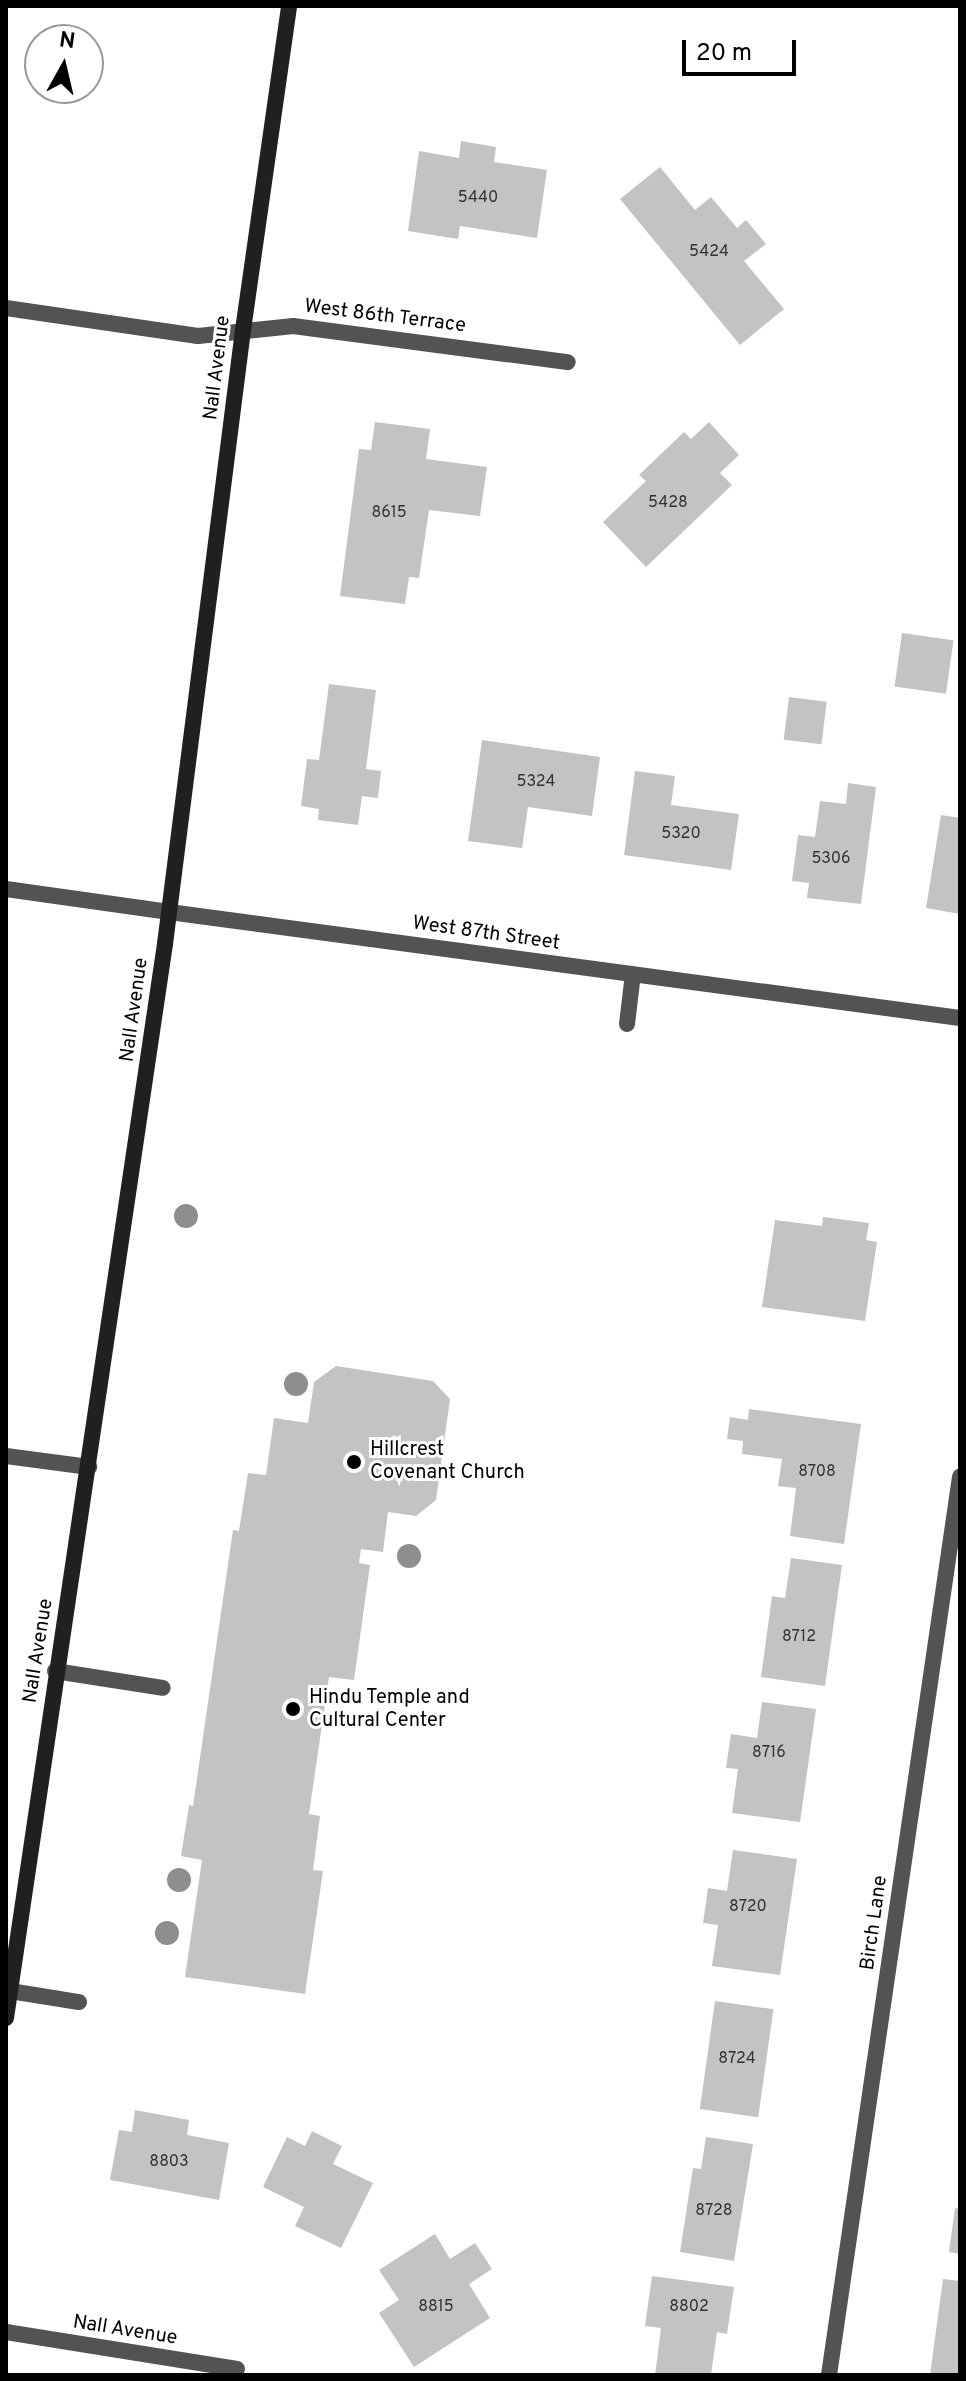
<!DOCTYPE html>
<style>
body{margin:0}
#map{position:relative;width:966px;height:2381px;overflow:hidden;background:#fff;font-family:Overpass,sans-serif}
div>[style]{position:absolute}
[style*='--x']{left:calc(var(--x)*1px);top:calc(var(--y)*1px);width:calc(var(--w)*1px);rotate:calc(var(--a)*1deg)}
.building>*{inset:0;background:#c3c3c3;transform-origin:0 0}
.service>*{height:16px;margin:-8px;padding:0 8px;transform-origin:8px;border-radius:8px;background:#535353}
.minor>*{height:16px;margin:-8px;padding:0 8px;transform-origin:8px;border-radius:8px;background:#535353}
.tertiary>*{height:16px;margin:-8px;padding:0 8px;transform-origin:8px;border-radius:8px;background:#535353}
.secondary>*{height:16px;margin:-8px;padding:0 8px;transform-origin:8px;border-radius:8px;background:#202020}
.trees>*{width:24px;height:24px;margin:-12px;border-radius:50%;background:#8e8e8e}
.dots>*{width:22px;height:22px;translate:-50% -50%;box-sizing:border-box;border:4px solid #fff;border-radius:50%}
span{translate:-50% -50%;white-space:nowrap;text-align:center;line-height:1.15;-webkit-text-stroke:6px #fff;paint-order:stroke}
.number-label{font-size:16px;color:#313131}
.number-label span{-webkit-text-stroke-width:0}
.street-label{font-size:20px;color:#000}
.poi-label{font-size:20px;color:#000}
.left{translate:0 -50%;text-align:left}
.frame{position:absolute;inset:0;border:8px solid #000;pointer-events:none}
.north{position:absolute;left:24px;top:24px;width:80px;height:80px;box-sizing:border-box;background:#fff;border:2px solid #999;border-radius:50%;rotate:8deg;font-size:22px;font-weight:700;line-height:32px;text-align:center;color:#000}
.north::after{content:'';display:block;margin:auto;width:28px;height:36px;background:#000;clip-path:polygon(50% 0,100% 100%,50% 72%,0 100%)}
.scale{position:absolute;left:682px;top:40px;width:114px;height:36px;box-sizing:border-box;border:4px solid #000;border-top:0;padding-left:10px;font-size:24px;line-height:28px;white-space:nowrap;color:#000;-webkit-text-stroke:6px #fff;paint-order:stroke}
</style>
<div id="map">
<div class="building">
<div style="clip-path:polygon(461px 141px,496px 147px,494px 162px,547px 170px,537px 238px,460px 226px,458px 239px,408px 231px,419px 151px,459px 158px)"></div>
<div style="clip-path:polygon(660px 167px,695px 210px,711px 197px,737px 228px,746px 220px,766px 244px,744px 261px,784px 309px,740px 345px,620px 199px)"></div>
<div style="clip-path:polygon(375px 422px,430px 429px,426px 459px,487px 467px,480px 516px,429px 510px,419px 578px,409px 577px,405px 604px,340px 596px,359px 449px,371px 450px)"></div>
<div style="clip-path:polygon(709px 422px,739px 455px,720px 473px,732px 485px,646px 567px,603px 522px,646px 481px,639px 475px,684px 432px,691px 439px)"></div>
<div style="left:902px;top:633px;width:52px;height:54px;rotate:8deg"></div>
<div style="clip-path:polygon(329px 684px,376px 690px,366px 769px,381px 771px,378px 798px,362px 796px,358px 825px,318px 820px,319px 809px,301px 806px,307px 759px,319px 760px)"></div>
<div style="left:789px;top:697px;width:38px;height:43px;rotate:7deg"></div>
<div style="clip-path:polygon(482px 740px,600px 757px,592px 816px,528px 807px,522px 848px,468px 841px)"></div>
<div style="clip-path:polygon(635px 771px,675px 776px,671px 805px,739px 814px,731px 870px,624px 855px)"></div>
<div style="clip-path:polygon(848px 783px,876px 787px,861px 904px,807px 898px,809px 883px,792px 881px,798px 835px,815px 837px,820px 801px,846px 804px)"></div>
<div style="clip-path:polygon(941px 815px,960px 818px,960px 914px,926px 908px)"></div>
<div style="clip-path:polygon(823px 1217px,869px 1223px,866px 1240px,877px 1242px,865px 1321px,762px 1307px,775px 1220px,822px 1226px)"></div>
<div style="clip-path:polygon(336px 1366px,433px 1381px,450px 1399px,436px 1500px,416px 1516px,388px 1512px,383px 1552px,361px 1549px,359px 1563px,370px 1565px,354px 1680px,329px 1677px,309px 1814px,320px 1816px,313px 1870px,323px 1871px,305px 1994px,185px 1977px,202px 1860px,181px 1856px,189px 1805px,193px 1806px,233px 1530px,239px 1531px,248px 1473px,266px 1475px,274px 1418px,308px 1423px,314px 1382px)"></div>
<div style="clip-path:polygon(749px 1409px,861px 1424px,844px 1544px,790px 1536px,796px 1488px,778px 1486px,782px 1459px,742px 1454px,743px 1441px,727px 1439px,730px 1417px,748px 1420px)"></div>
<div style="clip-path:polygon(791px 1558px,842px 1565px,825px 1686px,761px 1677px,772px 1596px,785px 1598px)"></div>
<div style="clip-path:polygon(762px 1702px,816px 1709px,800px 1822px,732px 1813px,738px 1769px,726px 1768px,731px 1734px,757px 1738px)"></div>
<div style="clip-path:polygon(733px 1850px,797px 1859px,780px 1975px,712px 1966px,718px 1925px,703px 1923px,708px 1888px,727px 1891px)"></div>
<div style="left:715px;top:2001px;width:59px;height:109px;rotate:8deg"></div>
<div style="clip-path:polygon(135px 2110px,189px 2120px,187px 2135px,229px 2143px,219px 2200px,110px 2180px,119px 2130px,132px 2132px)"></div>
<div style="clip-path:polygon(312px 2131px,342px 2146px,333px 2164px,373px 2183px,341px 2248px,295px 2226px,304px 2207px,263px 2187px,287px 2137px,305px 2146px)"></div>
<div style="clip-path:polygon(706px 2137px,753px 2144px,734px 2261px,680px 2252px,693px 2168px,701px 2169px)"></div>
<div style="clip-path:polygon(955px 2208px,960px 2209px,960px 2254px,949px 2252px)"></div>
<div style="clip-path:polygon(435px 2234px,450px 2259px,475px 2243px,492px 2269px,469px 2284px,490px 2318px,414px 2367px,379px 2313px,399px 2300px,379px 2270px)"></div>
<div style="clip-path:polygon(652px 2276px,734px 2287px,727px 2334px,717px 2332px,711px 2375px,655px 2375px,661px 2328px,645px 2326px)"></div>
<div style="clip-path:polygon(943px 2279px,960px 2281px,960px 2375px,930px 2375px)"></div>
</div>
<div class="service">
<div style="--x:627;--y:1024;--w:50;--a:-83.2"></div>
<div style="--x:55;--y:1671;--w:109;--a:8.9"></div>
<div style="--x:10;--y:1991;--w:70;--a:9.1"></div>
</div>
<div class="minor">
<div style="--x:6;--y:308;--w:194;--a:8.3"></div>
<div style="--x:198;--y:336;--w:96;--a:-6"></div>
<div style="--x:293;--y:326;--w:277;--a:7.5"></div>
<div style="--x:169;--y:912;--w:798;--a:7.63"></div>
<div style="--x:6;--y:1456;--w:84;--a:7.5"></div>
<div style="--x:6;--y:2332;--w:234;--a:9.1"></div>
<div style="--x:829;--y:2375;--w:908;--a:-81.7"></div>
</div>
<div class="tertiary">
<div style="--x:6;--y:889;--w:165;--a:8"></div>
</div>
<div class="secondary">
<div style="--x:6;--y:2018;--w:1086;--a:-81.58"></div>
<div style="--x:165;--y:944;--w:619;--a:-82.76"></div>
<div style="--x:243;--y:330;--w:327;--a:-81.9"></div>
</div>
<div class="trees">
<div style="left:186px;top:1216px"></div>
<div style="left:296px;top:1384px"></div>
<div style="left:409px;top:1556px"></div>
<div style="left:179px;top:1880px"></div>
<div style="left:167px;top:1933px"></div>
</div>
<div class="dots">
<div style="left:354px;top:1462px;background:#000"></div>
<div style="left:293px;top:1709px;background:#000"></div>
</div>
<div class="number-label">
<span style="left:478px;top:198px">5440</span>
<span style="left:709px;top:252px">5424</span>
<span style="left:668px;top:503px">5428</span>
<span style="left:389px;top:513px">8615</span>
<span style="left:536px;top:782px">5324</span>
<span style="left:681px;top:834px">5320</span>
<span style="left:831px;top:859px">5306</span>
<span style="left:817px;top:1472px">8708</span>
<span style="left:799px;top:1637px">8712</span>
<span style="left:769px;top:1753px">8716</span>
<span style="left:748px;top:1907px">8720</span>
<span style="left:737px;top:2059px">8724</span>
<span style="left:169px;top:2162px">8803</span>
<span style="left:714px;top:2211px">8728</span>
<span style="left:436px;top:2307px">8815</span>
<span style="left:689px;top:2307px">8802</span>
</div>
<div class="street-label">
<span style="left:385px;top:317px;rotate:7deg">West 86th Terrace</span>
<span style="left:218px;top:368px;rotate:-83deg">Nall Avenue</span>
<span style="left:486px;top:934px;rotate:8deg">West 87th Street</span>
<span style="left:135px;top:1010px;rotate:-82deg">Nall Avenue</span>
<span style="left:39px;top:1651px;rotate:-81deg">Nall Avenue</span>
<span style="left:875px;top:1923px;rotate:-82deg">Birch Lane</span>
<span style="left:125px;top:2331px;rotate:9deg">Nall Avenue</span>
</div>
<div class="poi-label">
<span class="left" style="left:370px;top:1462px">Hillcrest<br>Covenant Church</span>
<span class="left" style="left:309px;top:1710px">Hindu Temple and<br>Cultural Center</span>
</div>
<div class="frame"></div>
<div class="north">N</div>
<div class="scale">20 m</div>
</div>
